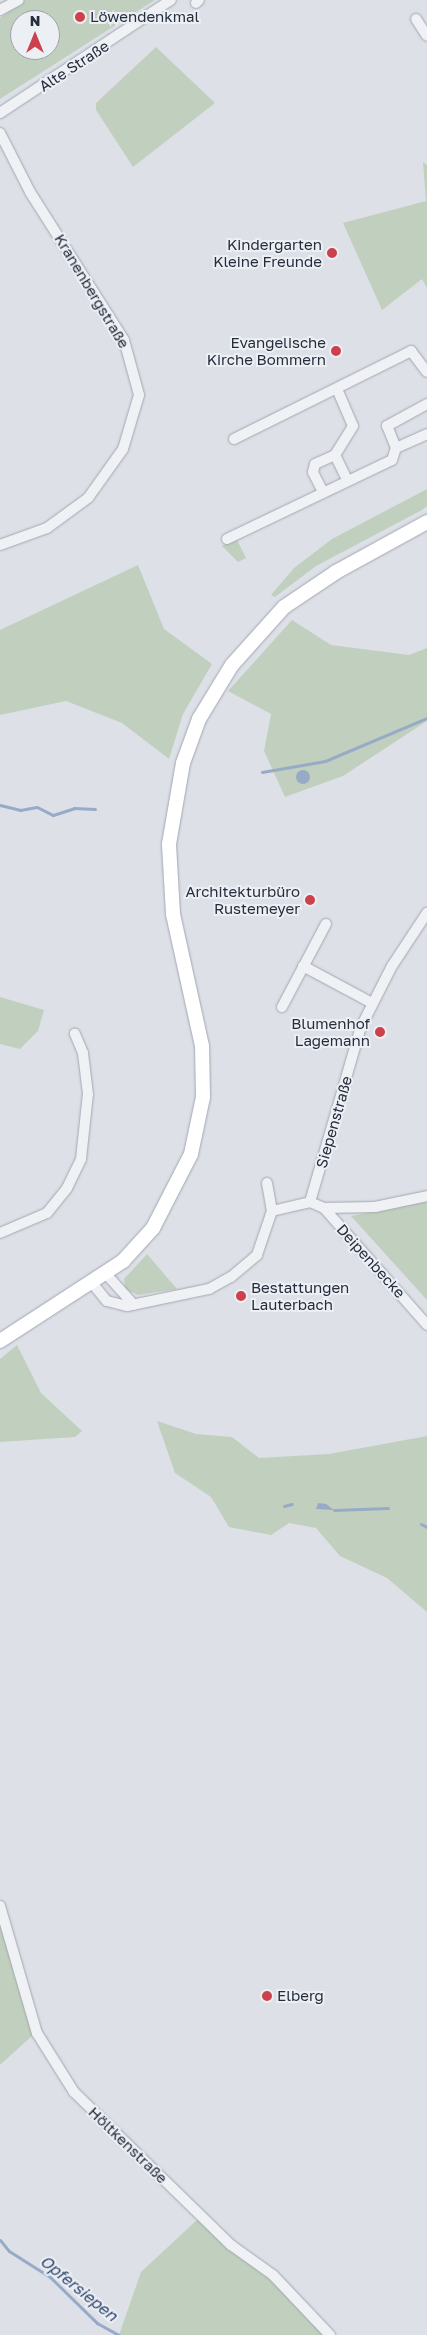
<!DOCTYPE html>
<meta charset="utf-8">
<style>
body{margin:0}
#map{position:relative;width:427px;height:2335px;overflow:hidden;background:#dde0e7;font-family:"Golos Text",sans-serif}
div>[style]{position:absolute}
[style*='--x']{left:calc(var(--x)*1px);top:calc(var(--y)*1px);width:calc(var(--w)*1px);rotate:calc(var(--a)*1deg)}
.green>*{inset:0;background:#c1d0be}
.water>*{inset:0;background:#97abc7}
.round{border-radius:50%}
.stream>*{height:3px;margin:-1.5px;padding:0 1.5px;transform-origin:1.5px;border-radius:1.5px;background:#97abc7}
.roads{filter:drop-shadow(0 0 1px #a2a7b1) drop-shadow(0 0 1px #a2a7b1)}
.minor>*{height:10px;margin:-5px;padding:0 5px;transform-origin:5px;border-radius:5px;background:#eff1f5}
.secondary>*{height:14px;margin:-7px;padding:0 7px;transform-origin:7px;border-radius:7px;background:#fff}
.dots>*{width:14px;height:14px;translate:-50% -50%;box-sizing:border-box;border:2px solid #eceff4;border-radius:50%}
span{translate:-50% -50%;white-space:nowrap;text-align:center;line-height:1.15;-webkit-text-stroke:4px #eceff4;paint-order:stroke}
.poi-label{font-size:15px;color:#262d3d}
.left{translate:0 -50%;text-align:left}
.right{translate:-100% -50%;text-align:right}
.street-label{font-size:15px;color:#262d3d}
.water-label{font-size:16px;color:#314970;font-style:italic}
.north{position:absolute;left:10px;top:10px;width:50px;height:50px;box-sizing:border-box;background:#eceff4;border:1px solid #9da1ab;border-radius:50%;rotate:0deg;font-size:14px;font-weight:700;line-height:20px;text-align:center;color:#262d3d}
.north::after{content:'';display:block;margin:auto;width:18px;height:22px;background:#cc414b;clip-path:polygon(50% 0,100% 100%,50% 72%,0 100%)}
</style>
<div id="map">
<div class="green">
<div style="clip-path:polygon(evenodd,23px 0,155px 0,0 99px,0 18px,23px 0,20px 20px,50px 20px,50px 50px,20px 50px,20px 20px)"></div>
<div style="clip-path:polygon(156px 47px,215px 103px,133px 167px,96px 110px,96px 103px)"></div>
<div style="clip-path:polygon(423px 162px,427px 165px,427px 288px,422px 279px,382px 310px,343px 223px,426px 201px)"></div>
<div style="clip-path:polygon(427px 489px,427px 506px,422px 510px,316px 566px,275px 597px,271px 595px,294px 568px,332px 539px)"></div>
<div style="clip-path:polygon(236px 538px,246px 558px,238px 562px,222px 546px)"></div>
<div style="clip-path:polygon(138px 565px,164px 629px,212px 664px,183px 714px,169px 759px,122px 723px,66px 701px,0 715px,0 630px)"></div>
<div style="clip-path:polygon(292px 620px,331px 645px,409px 655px,427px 648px,427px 721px,343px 776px,285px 797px,264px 751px,271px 714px,228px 691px)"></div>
<div style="clip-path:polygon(0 997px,44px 1010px,38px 1031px,20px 1049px,0 1044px)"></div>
<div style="clip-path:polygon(427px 1202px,427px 1300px,351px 1216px)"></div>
<div style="clip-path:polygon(147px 1254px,177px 1289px,138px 1295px,125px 1289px,124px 1279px)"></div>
<div style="clip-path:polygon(17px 1345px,41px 1393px,82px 1431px,75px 1437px,0 1442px,0 1359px)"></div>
<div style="clip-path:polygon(157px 1421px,196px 1434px,232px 1437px,259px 1458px,329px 1454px,427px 1436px,427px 1612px,387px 1578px,340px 1556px,316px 1528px,289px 1523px,271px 1535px,229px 1527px,211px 1497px,175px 1473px)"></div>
<div style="clip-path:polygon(0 1917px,33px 2035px,0 2065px)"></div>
<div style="clip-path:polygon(198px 2219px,272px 2278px,326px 2335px,119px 2335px,141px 2272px)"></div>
</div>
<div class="water">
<div class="round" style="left:296px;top:770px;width:14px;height:14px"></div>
<div style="clip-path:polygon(318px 1503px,326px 1504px,334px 1510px,316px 1509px)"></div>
</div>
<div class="stream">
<div style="--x:262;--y:772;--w:64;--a:-9.9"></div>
<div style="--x:325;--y:761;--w:111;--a:-22.9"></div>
<div style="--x:0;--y:805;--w:21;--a:14"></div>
<div style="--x:20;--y:810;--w:17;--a:-10"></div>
<div style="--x:37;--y:807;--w:18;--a:27"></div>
<div style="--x:53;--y:815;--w:22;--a:-18"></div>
<div style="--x:74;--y:808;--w:21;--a:3"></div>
<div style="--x:284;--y:1506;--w:8;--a:-14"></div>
<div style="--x:334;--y:1510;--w:54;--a:-2.1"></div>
<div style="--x:421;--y:1524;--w:7;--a:27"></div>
<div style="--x:0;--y:2240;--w:14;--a:51"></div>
<div style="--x:9;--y:2251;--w:49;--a:32.4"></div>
<div style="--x:50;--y:2277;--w:66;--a:44.4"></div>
<div style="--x:97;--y:2323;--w:25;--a:29"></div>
</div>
<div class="roads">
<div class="minor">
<div style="--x:196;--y:3;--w:4;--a:-45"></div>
<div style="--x:0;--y:10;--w:21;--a:-28"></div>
<div style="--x:416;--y:19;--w:20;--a:57"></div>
<div style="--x:0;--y:113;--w:205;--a:-33.5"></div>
<div style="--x:0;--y:133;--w:66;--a:63"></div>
<div style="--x:30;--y:192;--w:175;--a:57.6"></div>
<div style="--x:124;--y:340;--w:57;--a:74.7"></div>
<div style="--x:139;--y:395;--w:56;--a:106.5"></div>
<div style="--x:123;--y:449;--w:60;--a:125.5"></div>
<div style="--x:88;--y:498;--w:51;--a:143.8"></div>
<div style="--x:47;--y:528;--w:50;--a:160.1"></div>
<div style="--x:234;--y:439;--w:198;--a:-26.4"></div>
<div style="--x:411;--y:351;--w:26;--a:53"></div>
<div style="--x:396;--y:448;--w:34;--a:-24"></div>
<div style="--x:335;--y:455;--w:34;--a:-58"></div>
<div style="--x:353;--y:426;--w:40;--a:-113.4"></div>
<div style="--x:323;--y:492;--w:22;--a:-117"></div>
<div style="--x:313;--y:472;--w:8;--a:-76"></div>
<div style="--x:315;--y:464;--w:22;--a:-24"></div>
<div style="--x:335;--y:455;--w:28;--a:64"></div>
<div style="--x:227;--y:539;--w:183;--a:-25.6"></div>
<div style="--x:392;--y:460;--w:13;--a:-72"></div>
<div style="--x:396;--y:448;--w:24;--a:-112"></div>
<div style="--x:387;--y:426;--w:46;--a:-28.8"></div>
<div style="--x:303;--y:966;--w:78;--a:28.2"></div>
<div style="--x:282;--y:1007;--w:94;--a:-62.1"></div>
<div style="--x:267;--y:1183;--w:28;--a:80"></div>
<div style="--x:310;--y:1202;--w:182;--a:-73.8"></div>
<div style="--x:361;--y:1027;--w:68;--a:-63.1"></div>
<div style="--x:392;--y:966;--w:64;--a:-56.6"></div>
<div style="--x:324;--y:1208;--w:51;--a:-1.1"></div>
<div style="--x:375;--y:1207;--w:53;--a:-11.9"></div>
<div style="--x:0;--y:1233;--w:51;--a:-23.1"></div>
<div style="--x:47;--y:1213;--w:32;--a:-51"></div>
<div style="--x:67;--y:1188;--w:32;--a:-64"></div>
<div style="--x:81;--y:1159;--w:65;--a:-83.9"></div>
<div style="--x:88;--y:1094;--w:41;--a:-97"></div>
<div style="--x:83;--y:1053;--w:21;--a:-113"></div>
<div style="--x:107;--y:1275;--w:40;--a:48"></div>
<div style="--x:93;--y:1284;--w:22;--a:51"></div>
<div style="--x:107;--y:1301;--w:21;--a:14"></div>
<div style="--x:127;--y:1306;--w:84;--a:-11.7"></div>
<div style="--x:209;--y:1289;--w:25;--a:-29"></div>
<div style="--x:231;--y:1277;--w:34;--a:-40"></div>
<div style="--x:257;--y:1255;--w:46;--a:-71.2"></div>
<div style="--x:272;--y:1211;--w:39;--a:-13"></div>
<div style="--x:310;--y:1202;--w:15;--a:23"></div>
<div style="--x:324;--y:1208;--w:156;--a:48.6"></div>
<div style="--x:0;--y:1906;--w:132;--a:73.8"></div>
<div style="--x:37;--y:2033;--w:70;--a:57.9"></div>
<div style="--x:74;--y:2092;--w:219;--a:44.3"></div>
<div style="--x:231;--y:2245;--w:52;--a:35.5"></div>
<div style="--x:273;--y:2275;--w:83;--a:46.5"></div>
</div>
<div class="secondary">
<div style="--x:0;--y:1341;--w:147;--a:-33"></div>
<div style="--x:123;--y:1261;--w:45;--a:-47.7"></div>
<div style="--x:153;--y:1228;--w:83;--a:-62.8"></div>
<div style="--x:191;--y:1154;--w:58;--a:-78.1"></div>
<div style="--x:203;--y:1097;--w:51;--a:-91.1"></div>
<div style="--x:202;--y:1046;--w:135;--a:-102.4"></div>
<div style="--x:173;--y:914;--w:70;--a:-93.3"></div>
<div style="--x:169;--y:844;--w:82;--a:-80.2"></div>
<div style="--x:183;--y:763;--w:47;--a:-70"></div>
<div style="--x:199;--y:719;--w:63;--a:-58.6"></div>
<div style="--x:232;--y:665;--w:78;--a:-48.1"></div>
<div style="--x:284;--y:607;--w:63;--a:-33.9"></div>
<div style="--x:336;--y:572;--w:104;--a:-28.8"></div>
</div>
</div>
<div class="dots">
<div style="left:80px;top:17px;background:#cc414b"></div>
<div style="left:332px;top:253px;background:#cc414b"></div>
<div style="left:336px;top:351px;background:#cc414b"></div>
<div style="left:310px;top:900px;background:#cc414b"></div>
<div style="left:380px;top:1032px;background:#cc414b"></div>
<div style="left:241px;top:1296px;background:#cc414b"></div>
<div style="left:267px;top:1996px;background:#cc414b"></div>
</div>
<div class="poi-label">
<span class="left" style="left:90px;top:17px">Löwendenkmal</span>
<span class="right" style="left:322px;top:253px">Kindergarten<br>Kleine Freunde</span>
<span class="right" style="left:326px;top:351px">Evangelische<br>Kirche Bommern</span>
<span class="right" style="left:300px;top:900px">Architekturbüro<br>Rustemeyer</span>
<span class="right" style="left:370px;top:1032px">Blumenhof<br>Lagemann</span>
<span class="left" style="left:251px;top:1296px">Bestattungen<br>Lauterbach</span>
<span class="left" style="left:277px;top:1996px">Elberg</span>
</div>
<div class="street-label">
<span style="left:74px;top:66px;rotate:-33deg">Alte Straße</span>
<span style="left:92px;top:291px;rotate:59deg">Kranenbergstraße</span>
<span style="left:334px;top:1122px;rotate:-74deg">Siepenstraße</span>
<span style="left:371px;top:1261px;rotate:48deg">Deipenbecke</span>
<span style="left:128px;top:2145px;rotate:44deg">Höltkenstraße</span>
</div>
<div class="water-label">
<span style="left:79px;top:2288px;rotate:39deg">Opfersiepen</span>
</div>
<div class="north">N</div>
</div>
